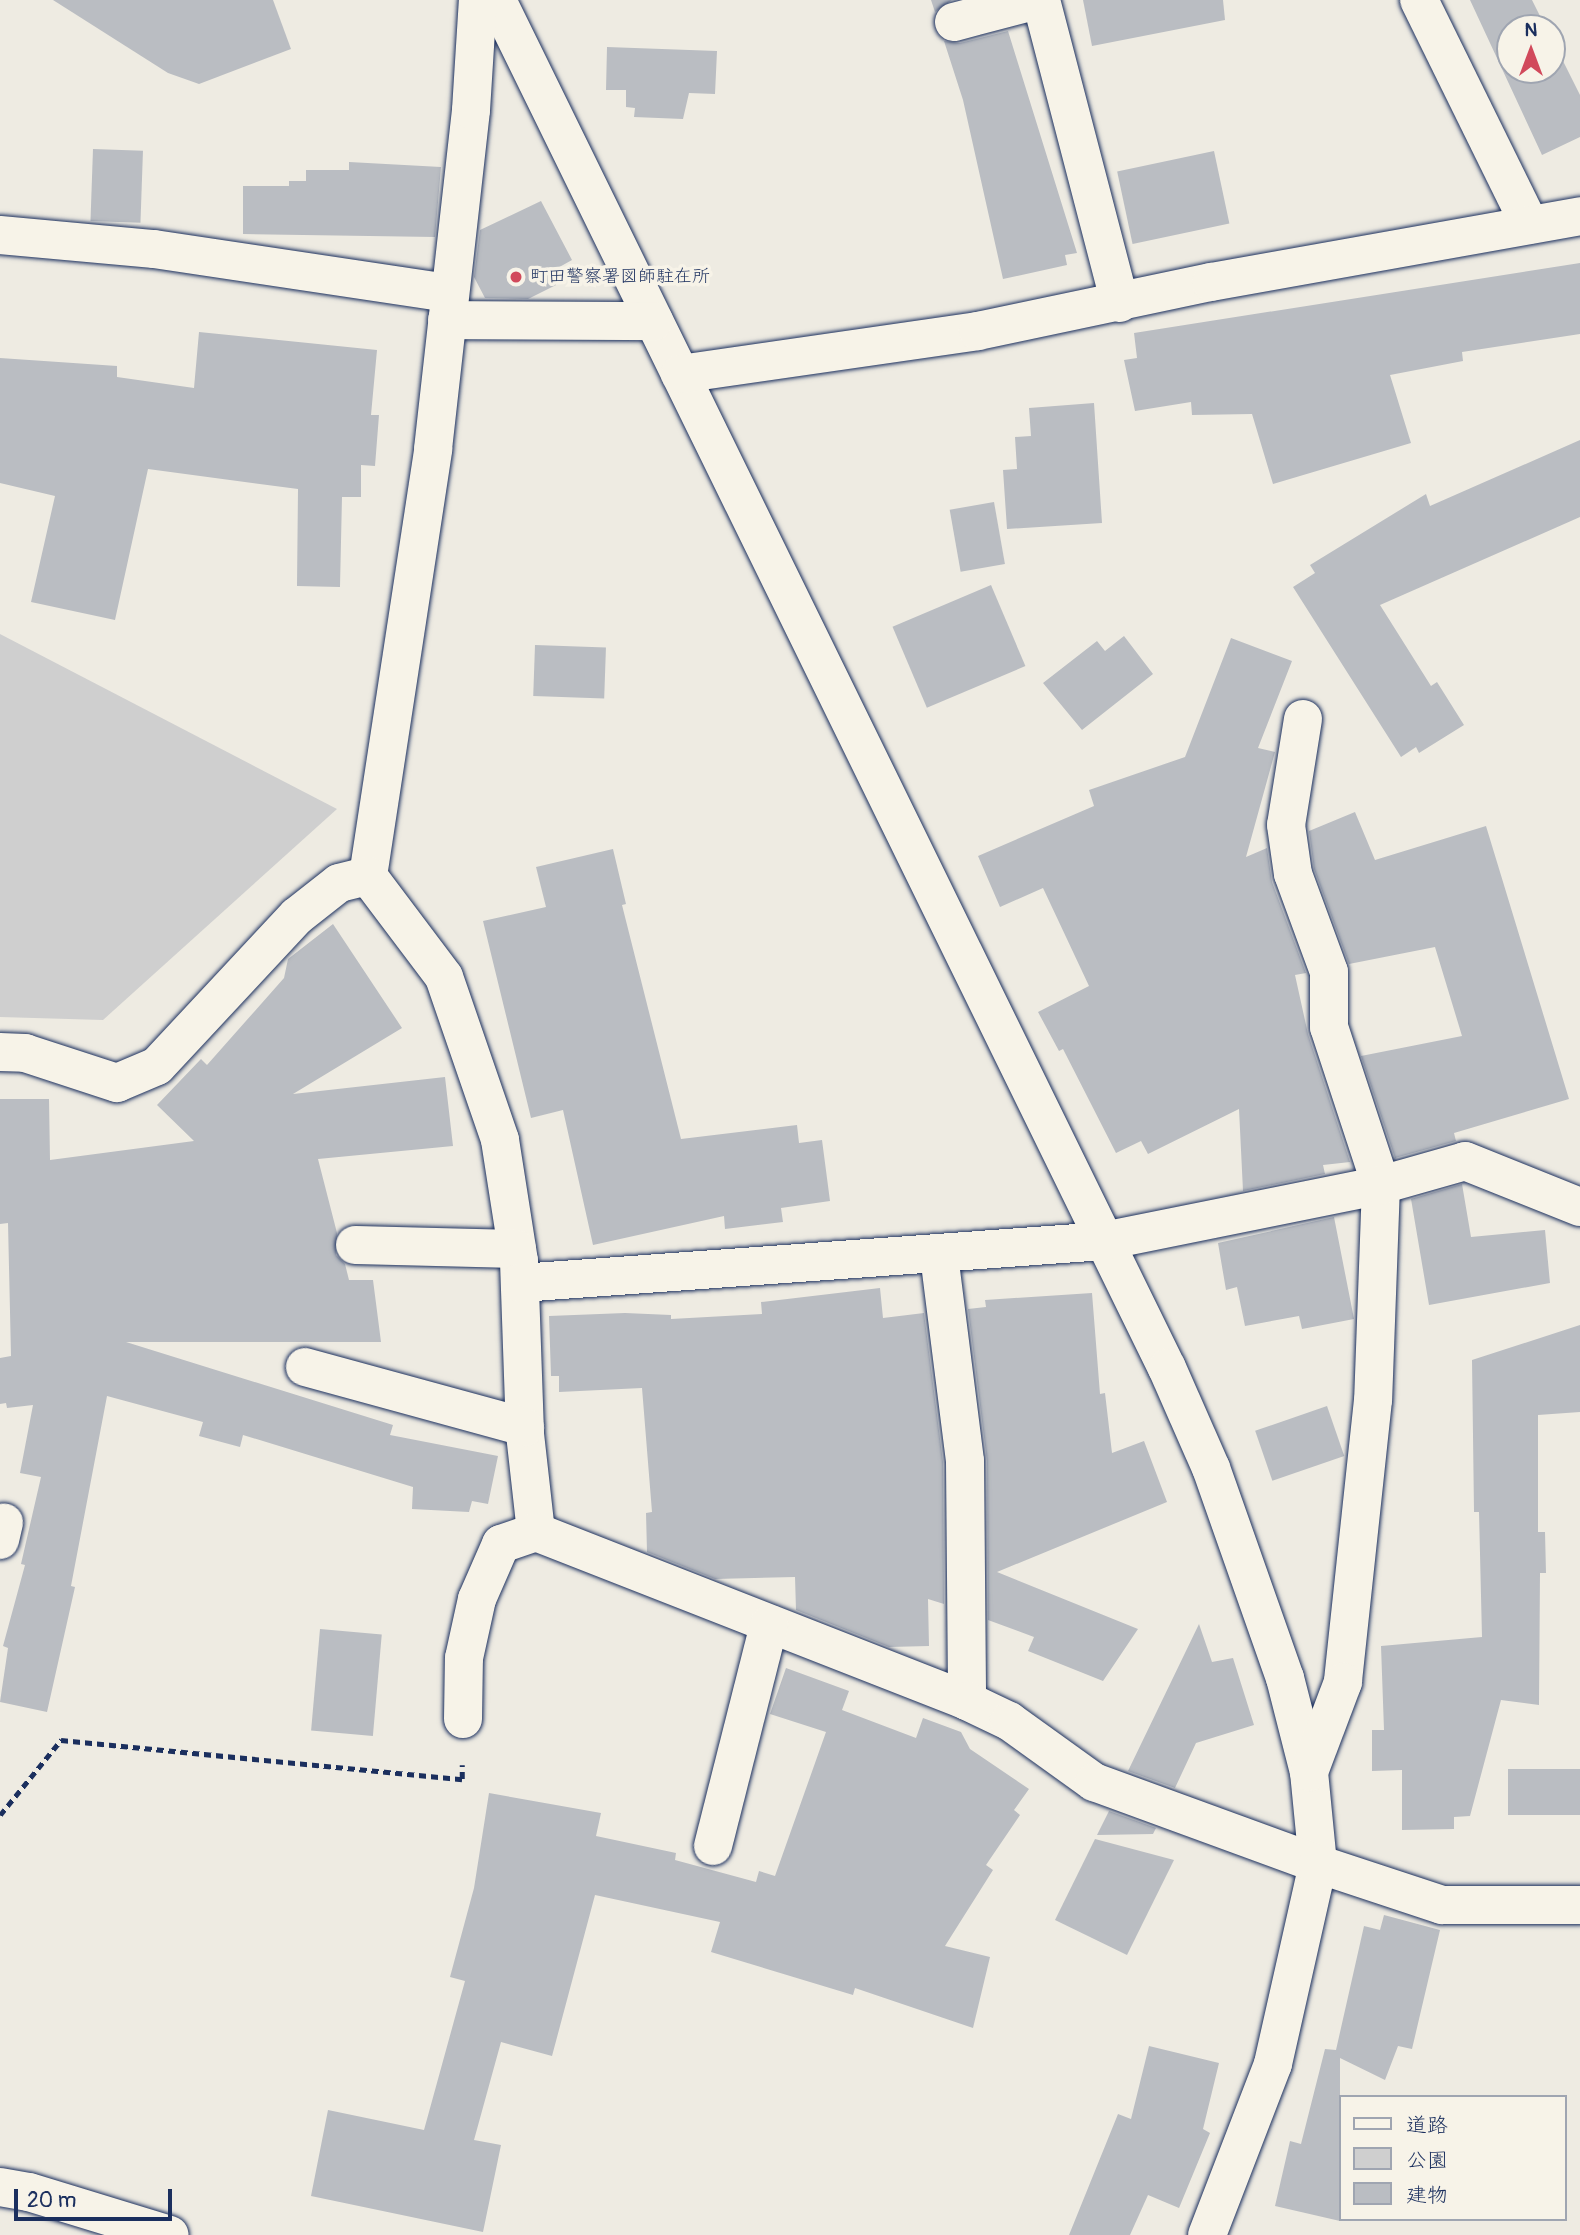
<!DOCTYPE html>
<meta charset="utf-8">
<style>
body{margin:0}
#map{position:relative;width:1580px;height:2235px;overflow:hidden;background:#eeebe2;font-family:Pangolin,"Klee One",sans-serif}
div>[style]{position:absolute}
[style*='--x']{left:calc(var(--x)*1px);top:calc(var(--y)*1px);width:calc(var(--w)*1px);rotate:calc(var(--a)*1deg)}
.green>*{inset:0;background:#cfcfcf}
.building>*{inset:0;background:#babdc2;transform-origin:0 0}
.path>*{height:4.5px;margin-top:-2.25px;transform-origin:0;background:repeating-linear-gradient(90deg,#1b2f5e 0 7px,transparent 0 12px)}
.roads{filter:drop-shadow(0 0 2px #1b2f5e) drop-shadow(0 0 2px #1b2f5e)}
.minor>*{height:38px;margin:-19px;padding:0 19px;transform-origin:19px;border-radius:19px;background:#f7f3e8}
.dots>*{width:19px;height:19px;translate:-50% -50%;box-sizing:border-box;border:4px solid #f7f3e8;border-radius:50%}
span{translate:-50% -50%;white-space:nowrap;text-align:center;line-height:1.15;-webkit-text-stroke:7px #f7f3e8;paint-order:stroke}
.poi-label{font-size:18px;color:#1b2f5e}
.left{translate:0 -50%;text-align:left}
.legend{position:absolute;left:1339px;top:2095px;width:228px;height:126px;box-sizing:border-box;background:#f7f3e8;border:2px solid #9fa5b1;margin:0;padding:9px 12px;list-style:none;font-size:21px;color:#1b2f5e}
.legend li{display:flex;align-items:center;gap:14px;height:35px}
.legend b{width:35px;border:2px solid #9fa5b1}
.north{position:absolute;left:1496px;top:14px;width:70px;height:70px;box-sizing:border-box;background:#f7f3e8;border:2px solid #9fa5b1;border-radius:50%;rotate:0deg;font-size:19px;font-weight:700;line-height:28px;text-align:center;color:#1b2f5e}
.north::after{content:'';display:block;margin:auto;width:24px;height:32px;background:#d1495b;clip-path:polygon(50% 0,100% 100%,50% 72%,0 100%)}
.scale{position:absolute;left:14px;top:2189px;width:158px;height:32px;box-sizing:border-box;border:4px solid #1b2f5e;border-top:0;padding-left:9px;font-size:21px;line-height:24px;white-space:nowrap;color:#1b2f5e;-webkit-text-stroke:5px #f7f3e8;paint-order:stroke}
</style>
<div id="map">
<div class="green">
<div style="clip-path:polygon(0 634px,337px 809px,103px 1020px,0 1017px)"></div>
</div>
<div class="building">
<div style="clip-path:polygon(53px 0,273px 0,291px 49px,199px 84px,168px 73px)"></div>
<div style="clip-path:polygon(931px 0,952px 0,935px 12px)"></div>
<div style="clip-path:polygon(1083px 0,1223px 0,1225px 20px,1092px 46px)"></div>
<div style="clip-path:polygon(1470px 0,1532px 0,1546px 28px,1510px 28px,1510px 70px,1552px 70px,1552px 39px,1580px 95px,1580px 137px,1542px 155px)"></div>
<div style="clip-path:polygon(1008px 31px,1077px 253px,1065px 255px,1067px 265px,1003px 279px,963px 100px,944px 41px,960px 43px)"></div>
<div style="clip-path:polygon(607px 47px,717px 51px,715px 94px,689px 93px,683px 119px,634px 117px,635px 108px,626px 107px,626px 90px,606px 90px)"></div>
<div style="left:93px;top:149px;width:50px;height:72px;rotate:2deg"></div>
<div style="left:1214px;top:151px;width:74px;height:99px;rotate:78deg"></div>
<div style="clip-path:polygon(349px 162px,441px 167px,435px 237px,243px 234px,243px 186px,289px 186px,289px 181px,306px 181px,306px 170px,349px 170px)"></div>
<div style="clip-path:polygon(541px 201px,572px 260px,554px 270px,556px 285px,528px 299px,485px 298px,474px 277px,480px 230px)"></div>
<div style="clip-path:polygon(1580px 263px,1580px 334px,1462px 352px,1463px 361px,1390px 375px,1411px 443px,1273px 484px,1252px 414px,1192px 415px,1191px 402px,1135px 411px,1124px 360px,1137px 358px,1134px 333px)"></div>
<div style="clip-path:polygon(199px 332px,377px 350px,371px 415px,379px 415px,375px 466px,361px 465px,361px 497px,342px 497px,340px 587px,297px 586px,298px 489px,148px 469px,115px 620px,31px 602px,55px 496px,0 483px,0 358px,117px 366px,117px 377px,194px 388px)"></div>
<div style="clip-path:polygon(1094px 403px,1102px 523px,1007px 529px,1003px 470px,1017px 469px,1015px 437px,1031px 436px,1029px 408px)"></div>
<div style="clip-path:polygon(1580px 440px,1580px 517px,1380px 605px,1431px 686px,1437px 682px,1464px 725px,1419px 753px,1416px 747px,1401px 757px,1293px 587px,1315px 573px,1310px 565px,1426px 494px,1430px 506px)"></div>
<div style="left:994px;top:502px;width:63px;height:45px;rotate:80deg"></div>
<div style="left:991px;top:585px;width:88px;height:107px;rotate:67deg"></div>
<div style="clip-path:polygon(1124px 636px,1153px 674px,1082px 730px,1043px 683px,1097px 641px,1105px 651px)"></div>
<div style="clip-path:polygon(1231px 638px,1292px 661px,1258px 748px,1275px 752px,1246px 857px,1267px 848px,1272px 882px,1306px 973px,1295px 975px,1308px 1034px,1350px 1162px,1323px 1165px,1325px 1174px,1243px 1191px,1239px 1109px,1148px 1154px,1141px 1141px,1116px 1153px,1063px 1049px,1059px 1051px,1038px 1012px,1089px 986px,1043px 888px,1000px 907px,978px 856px,1094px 806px,1089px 790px,1185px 757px)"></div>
<div style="left:535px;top:645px;width:71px;height:51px;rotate:2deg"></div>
<div style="clip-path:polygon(1355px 812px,1375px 860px,1486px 826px,1569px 1099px,1454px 1133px,1456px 1141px,1395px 1158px,1361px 1056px,1462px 1036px,1435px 947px,1349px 964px,1314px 869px,1309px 831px)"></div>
<div style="clip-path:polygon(613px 849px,626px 904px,622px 905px,681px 1139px,797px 1125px,799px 1143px,822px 1140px,830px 1201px,781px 1208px,783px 1222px,725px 1229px,724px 1216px,593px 1245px,563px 1110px,531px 1118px,483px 921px,546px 907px,536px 867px)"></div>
<div style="clip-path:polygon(333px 924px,402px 1028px,293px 1094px,445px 1077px,453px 1146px,318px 1159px,337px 1233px,336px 1255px,345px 1264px,349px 1280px,373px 1280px,381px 1342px,126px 1342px,393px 1425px,390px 1435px,498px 1456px,488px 1504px,472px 1501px,469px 1512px,412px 1509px,413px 1487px,243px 1435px,240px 1447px,199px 1436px,203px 1422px,107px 1396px,71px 1586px,75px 1587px,47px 1712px,0 1702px,8px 1648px,3px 1646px,25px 1565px,21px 1564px,41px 1477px,20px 1473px,33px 1405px,7px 1408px,6px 1403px,0 1404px,0 1358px,11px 1356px,8px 1223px,0 1224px,0 1099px,49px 1099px,50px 1160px,194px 1141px,157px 1105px,201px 1059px,207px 1065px,284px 978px,288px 959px)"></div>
<div style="clip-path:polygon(1462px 1184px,1471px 1237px,1545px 1230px,1550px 1283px,1429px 1305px,1411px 1199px)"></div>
<div style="clip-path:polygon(1334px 1217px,1354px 1319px,1302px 1329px,1299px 1316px,1245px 1326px,1237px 1287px,1226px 1290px,1218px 1243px)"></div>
<div style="clip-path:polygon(880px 1288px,883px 1318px,924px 1313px,943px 1462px,944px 1604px,928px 1599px,929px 1646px,889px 1647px,796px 1610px,795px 1577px,715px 1579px,647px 1552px,646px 1513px,652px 1512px,642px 1388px,559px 1392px,559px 1376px,551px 1376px,549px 1316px,625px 1313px,671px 1315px,671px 1319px,762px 1314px,761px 1302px)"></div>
<div style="clip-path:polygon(1092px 1293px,1100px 1394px,1105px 1393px,1112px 1453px,1144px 1441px,1167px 1502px,997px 1572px,1138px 1629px,1103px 1681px,1028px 1651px,1034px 1637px,988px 1620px,987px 1461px,968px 1309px,986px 1307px,985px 1300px)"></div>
<div style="clip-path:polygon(1580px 1325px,1580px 1412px,1538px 1415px,1538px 1532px,1545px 1532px,1546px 1573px,1540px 1573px,1539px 1705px,1501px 1700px,1470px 1816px,1454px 1817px,1454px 1829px,1402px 1830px,1402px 1770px,1372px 1771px,1372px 1730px,1384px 1730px,1381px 1646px,1482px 1637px,1479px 1512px,1474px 1512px,1472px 1360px)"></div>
<div style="left:1327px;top:1406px;width:53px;height:76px;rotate:71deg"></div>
<div style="clip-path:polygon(1199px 1624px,1212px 1662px,1233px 1658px,1254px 1725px,1196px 1743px,1175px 1788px,1128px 1771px)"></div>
<div style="left:320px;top:1629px;width:62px;height:102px;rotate:5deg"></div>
<div style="clip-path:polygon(786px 1668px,849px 1691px,842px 1710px,916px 1738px,923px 1718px,961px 1732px,970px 1749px,1029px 1789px,1014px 1810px,1020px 1815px,986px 1865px,993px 1870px,945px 1946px,990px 1957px,973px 2028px,855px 1988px,853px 1995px,711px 1952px,720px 1922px,595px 1895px,552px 2056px,501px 2042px,474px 2140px,501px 2145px,483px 2232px,311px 2196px,328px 2110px,424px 2130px,465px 1981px,450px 1977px,474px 1888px,489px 1793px,601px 1813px,596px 1836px,676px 1853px,675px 1860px,756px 1882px,759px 1871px,775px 1876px,826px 1732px,770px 1714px)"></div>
<div style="left:1508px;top:1769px;width:72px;height:46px"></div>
<div style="clip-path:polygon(1109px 1811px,1156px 1828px,1153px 1834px,1097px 1835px)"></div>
<div style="clip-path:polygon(1095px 1839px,1174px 1860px,1127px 1955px,1055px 1920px)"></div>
<div style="clip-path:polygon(1384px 1915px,1440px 1930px,1412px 2049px,1398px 2046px,1385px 2080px,1340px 2058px,1340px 2221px,1275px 2206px,1290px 2141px,1301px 2144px,1325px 2049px,1336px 2050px,1364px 1926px,1380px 1930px)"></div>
<div style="clip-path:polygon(1149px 2046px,1219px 2063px,1203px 2129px,1210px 2133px,1179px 2208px,1148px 2195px,1130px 2235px,1069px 2235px,1118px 2114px,1131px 2119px)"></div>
</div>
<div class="path">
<div style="--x:0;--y:1815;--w:97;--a:-50.9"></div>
<div style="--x:61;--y:1740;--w:403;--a:5.6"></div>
<div style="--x:462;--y:1779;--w:14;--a:-90"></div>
</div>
<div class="roads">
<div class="minor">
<div style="--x:497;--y:0;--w:1523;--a:63.91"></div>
<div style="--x:1167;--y:1368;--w:109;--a:66.3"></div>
<div style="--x:1211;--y:1468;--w:223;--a:70.6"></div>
<div style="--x:1285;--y:1678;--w:97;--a:75.7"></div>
<div style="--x:1309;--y:1772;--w:92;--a:84.4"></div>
<div style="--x:1318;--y:1864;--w:205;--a:102.7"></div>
<div style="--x:1273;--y:2064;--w:183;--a:111.1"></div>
<div style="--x:1041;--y:0;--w:313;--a:75.4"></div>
<div style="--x:1419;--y:0;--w:250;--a:63.8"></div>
<div style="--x:954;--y:22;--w:87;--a:-14.7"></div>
<div style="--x:0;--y:235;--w:155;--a:5.2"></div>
<div style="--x:154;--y:249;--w:299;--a:8.5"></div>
<div style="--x:447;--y:320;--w:207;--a:0.3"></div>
<div style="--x:680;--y:374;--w:301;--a:-8.2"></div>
<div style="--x:978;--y:331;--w:238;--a:-11.9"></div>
<div style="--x:1211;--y:282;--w:375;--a:-10.1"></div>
<div style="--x:1303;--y:719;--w:107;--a:99.1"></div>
<div style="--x:1286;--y:825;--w:49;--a:81.9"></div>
<div style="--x:1293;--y:874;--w:104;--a:69.8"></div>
<div style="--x:1329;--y:972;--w:55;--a:90"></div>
<div style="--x:1329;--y:1027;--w:166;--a:71.8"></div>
<div style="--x:1381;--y:1185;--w:215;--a:92.1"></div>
<div style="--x:1373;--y:1400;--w:284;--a:96.1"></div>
<div style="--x:1343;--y:1682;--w:96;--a:110.7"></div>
<div style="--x:368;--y:876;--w:432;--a:-81.3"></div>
<div style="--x:433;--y:449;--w:341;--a:-83.6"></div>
<div style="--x:471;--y:110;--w:110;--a:-86.4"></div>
<div style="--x:0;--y:1052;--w:25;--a:2"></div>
<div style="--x:25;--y:1053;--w:97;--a:18.1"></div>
<div style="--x:117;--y:1083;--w:43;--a:-23"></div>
<div style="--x:157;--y:1066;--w:205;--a:-47"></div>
<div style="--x:297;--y:916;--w:53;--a:-38.2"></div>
<div style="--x:339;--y:883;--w:30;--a:-14"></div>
<div style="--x:368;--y:876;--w:126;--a:53"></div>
<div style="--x:444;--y:977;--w:172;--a:71"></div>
<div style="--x:500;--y:1140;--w:122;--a:81.1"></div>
<div style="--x:519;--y:1261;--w:173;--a:88"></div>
<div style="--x:525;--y:1434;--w:99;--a:83.6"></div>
<div style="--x:355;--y:1245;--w:162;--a:1.4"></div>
<div style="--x:939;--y:1255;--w:208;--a:82.8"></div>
<div style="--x:965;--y:1461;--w:240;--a:89.5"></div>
<div style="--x:520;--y:1283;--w:586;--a:-4.11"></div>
<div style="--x:1104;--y:1241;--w:283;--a:-11.4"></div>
<div style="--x:1381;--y:1185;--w:87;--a:-15.9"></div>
<div style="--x:1465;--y:1161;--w:124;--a:21.8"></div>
<div style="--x:305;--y:1367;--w:228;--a:15.3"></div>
<div style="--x:0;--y:1540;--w:18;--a:-77"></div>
<div style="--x:463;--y:1719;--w:61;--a:-89.1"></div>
<div style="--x:464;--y:1658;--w:60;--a:-77.6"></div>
<div style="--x:477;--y:1599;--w:60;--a:-66.4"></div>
<div style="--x:501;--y:1544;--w:37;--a:-19"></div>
<div style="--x:536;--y:1532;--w:463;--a:21.4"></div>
<div style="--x:967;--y:1701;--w:47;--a:25.5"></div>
<div style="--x:1009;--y:1721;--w:105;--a:35.7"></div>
<div style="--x:1094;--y:1782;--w:239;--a:20.1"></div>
<div style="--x:1318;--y:1864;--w:131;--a:18.3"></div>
<div style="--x:1442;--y:1905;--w:138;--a:0"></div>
<div style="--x:713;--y:1846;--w:229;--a:-75.8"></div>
<div style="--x:0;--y:2187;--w:29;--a:10"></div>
<div style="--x:29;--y:2192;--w:147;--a:17"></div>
</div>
</div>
<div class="dots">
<div style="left:516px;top:277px;background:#d1495b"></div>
</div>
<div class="poi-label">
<span class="left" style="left:530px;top:277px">町田警察署図師駐在所</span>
</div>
<ul class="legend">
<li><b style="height:9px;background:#f7f3e8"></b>道路</li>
<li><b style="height:19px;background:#cfcfcf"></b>公園</li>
<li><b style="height:19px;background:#babdc2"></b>建物</li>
</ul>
<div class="north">N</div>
<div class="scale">20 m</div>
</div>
